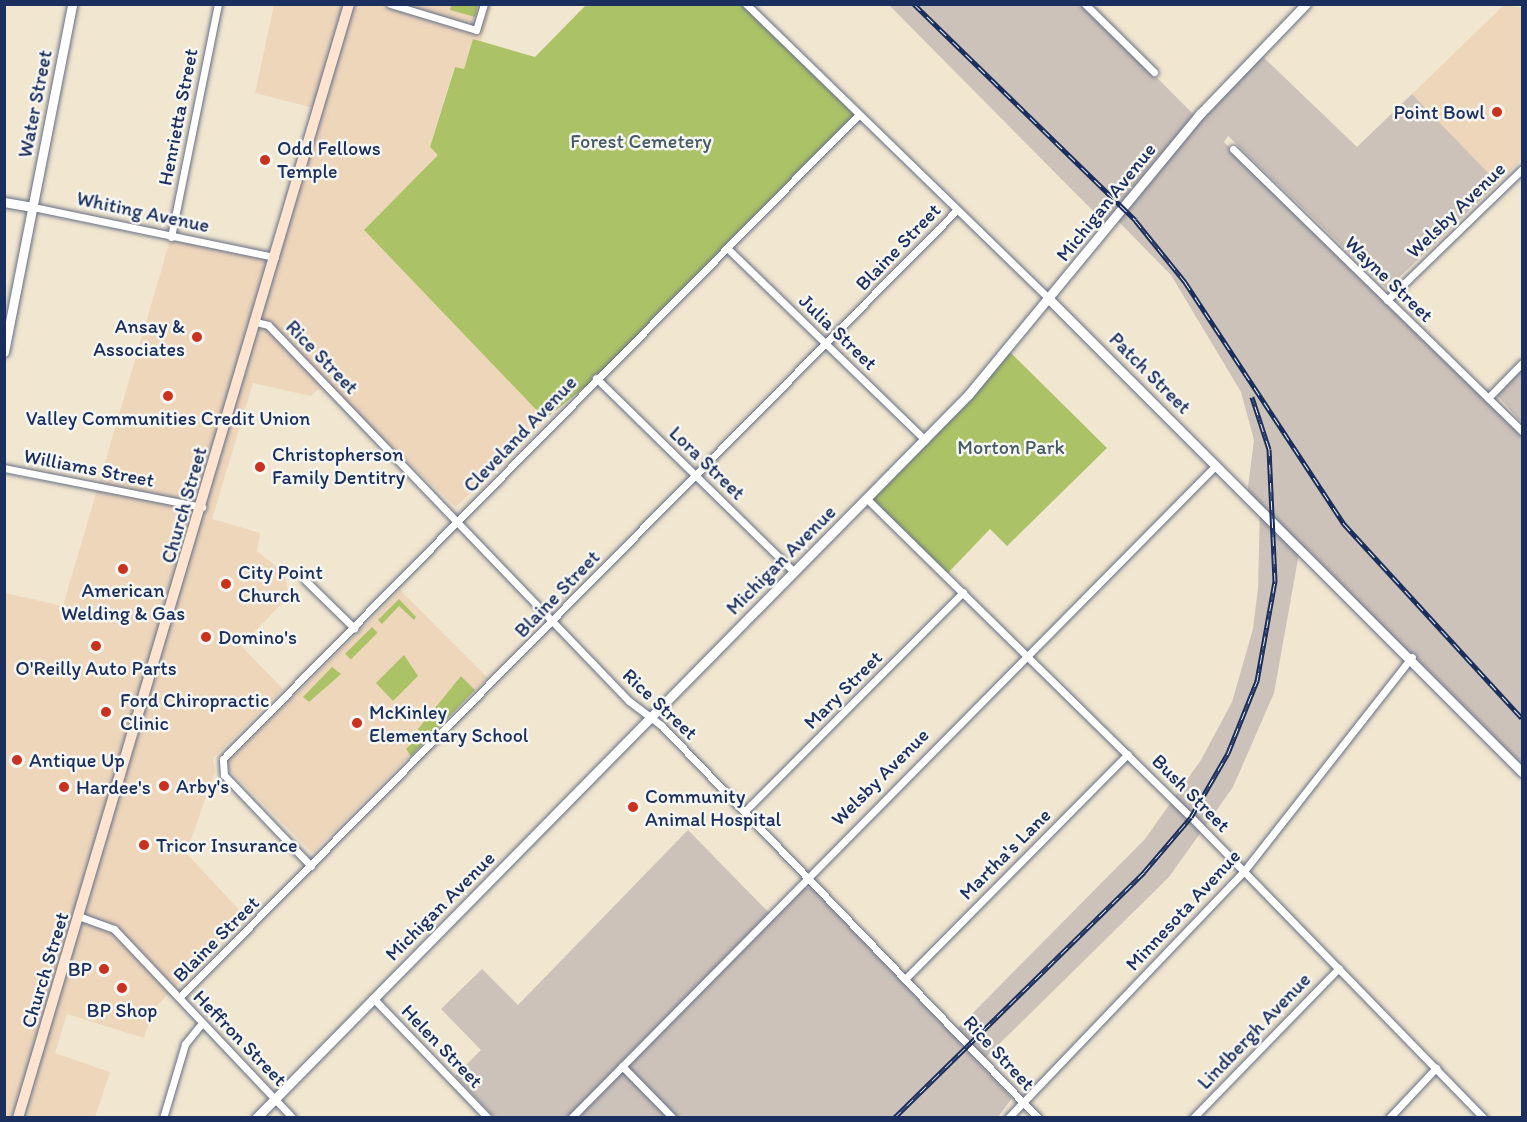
<!DOCTYPE html>
<style>
body{margin:0}
#map{position:relative;width:1527px;height:1122px;overflow:hidden;background:#f1e6cf;font-family:Itim,sans-serif}
div>[style]{position:absolute}
[style*='--x']{left:calc(var(--x)*1px);top:calc(var(--y)*1px);width:calc(var(--w)*1px);rotate:calc(var(--a)*1deg)}
.built>*{inset:0;background:#eed6bb;transform-origin:0 0}
.industrial>*{inset:0;background:#ccc2b9}
.green>*{inset:0;background:#acc267;transform-origin:0 0}
.roads{filter:drop-shadow(0 0 2px #666f86) drop-shadow(0 0 2px #666f86)}
.minor>*{height:7px;margin:-3.5px;padding:0 3.5px;transform-origin:3.5px;border-radius:3.5px;background:#fff}
.tertiary>*{height:9px;margin:-4.5px;padding:0 4.5px;transform-origin:4.5px;border-radius:4.5px;background:#fff}
.secondary>*{height:10px;margin:-5px;padding:0 5px;transform-origin:5px;border-radius:5px;background:#fde4d0}
.rail>*{height:5px;margin-top:-2.5px;transform-origin:0;background:repeating-linear-gradient(90deg,#f6f6f2 0 9px,#1b2f5e 0 18px);box-sizing:border-box;border-block:2px solid #1b2f5e}
.dots>*{width:16px;height:16px;translate:-50% -50%;box-sizing:border-box;border:3px solid #f6f6f2;border-radius:50%}
span{translate:-50% -50%;white-space:nowrap;text-align:center;line-height:1.15;-webkit-text-stroke:5px #f6f6f2;paint-order:stroke}
.street-label{font-size:20px;color:#1b2f5e}
.poi-label{font-size:20px;color:#1b2f5e}
.right{translate:-100% -50%;text-align:right}
.left{translate:0 -50%;text-align:left}
.park-label{font-size:20px;color:#465b61}
.frame{position:absolute;inset:0;border:6px solid #1b2f5e;pointer-events:none}
</style>
<div id="map">
<div class="built">
<div style="clip-path:polygon(274px 5px,492px 5px,481px 41px,473px 39px,464px 70px,454px 67px,430px 147px,439px 155px,364px 230px,545px 419px,456px 507px,324px 384px,311px 396px,253px 383px,212px 519px,260px 533px,257px 551px,284px 573px,289px 596px,241px 646px,283px 689px,213px 758px,215px 772px,186px 853px,244px 915px,153px 1010px,144px 1038px,67px 1014px,55px 1053px,110px 1072px,95px 1117px,5px 1118px,5px 593px,63px 606px,171px 237px,274px 257px,318px 109px,255px 93px)"></div>
<div style="clip-path:polygon(1504px 5px,1522px 8px,1522px 159px,1498px 183px,1412px 94px)"></div>
<div style="left:400px;top:590px;width:124px;height:248px;rotate:45deg"></div>
</div>
<div class="industrial">
<div style="clip-path:polygon(889px 5px,1085px 5px,1197px 118px,1258px 52px,1357px 147px,1412px 94px,1498px 183px,1387px 289px,1228px 136px,1224px 142px,1522px 431px,1522px 772px,1300px 548px,1274px 693px,1233px 787px,1169px 877px,983px 1060px,970px 1053px,1012px 1098px,998px 1117px,494px 1117px,455px 1076px,481px 1050px,441px 1009px,482px 969px,518px 1005px,688px 830px,773px 917px,802px 888px,812px 888px,952px 1034px,1145px 839px,1201px 760px,1232px 702px,1253px 629px,1258px 589px,1260px 508px,1247px 495px,1254px 440px,1241px 392px,1171px 275px,1116px 219px,1109px 227px)"></div>
<div style="clip-path:polygon(1522px 366px,1522px 423px,1496px 394px)"></div>
</div>
<div class="green">
<div style="clip-path:polygon(451px 5px,451px 4px,478px 5px,475px 17px,450px 10px)"></div>
<div style="clip-path:polygon(586px 5px,746px 5px,858px 115px,596px 378px,545px 419px,364px 230px,438px 155px,430px 147px,455px 67px,464px 69px,473px 39px,535px 57px)"></div>
<div style="clip-path:polygon(1008px 350px,1107px 448px,1007px 546px,990px 529px,946px 575px,867px 499px)"></div>
<div style="clip-path:polygon(399px 599px,416px 617px,414px 620px,399px 606px,382px 624px,378px 620px)"></div>
<div style="left:372px;top:627px;width:8px;height:38px;rotate:45deg"></div>
<div style="clip-path:polygon(404px 655px,418px 676px,393px 701px,376px 683px)"></div>
<div style="clip-path:polygon(332px 667px,341px 674px,309px 702px,303px 697px)"></div>
<div style="clip-path:polygon(461px 676px,475px 690px,411px 756px,406px 749px,422px 733px,418px 729px)"></div>
</div>
<div class="roads">
<div class="minor">
<div style="--x:390;--y:4;--w:90;--a:16.8"></div>
<div style="--x:476;--y:30;--w:27;--a:-73"></div>
<div style="--x:746;--y:4;--w:424;--a:44.2"></div>
<div style="--x:1085;--y:4;--w:97;--a:44.6"></div>
<div style="--x:1233;--y:149;--w:404;--a:44.3"></div>
<div style="--x:33;--y:207;--w:247;--a:11.7"></div>
<div style="--x:171;--y:237;--w:238;--a:-78.6"></div>
<div style="--x:727;--y:248;--w:276;--a:44.1"></div>
<div style="--x:1387;--y:300;--w:188;--a:-44.1"></div>
<div style="--x:256;--y:322;--w:12;--a:14"></div>
<div style="--x:268;--y:325;--w:521;--a:46.17"></div>
<div style="--x:629;--y:701;--w:41;--a:37.1"></div>
<div style="--x:662;--y:726;--w:543;--a:46.19"></div>
<div style="--x:596;--y:378;--w:277;--a:44.4"></div>
<div style="--x:1488;--y:398;--w:49;--a:-45.8"></div>
<div style="--x:4;--y:468;--w:202;--a:11.1"></div>
<div style="--x:867;--y:499;--w:454;--a:44.5"></div>
<div style="--x:1191;--y:817;--w:420;--a:45.8"></div>
<div style="--x:305;--y:580;--w:69;--a:44.4"></div>
<div style="--x:745;--y:811;--w:309;--a:-45.1"></div>
<div style="--x:311;--y:866;--w:126;--a:-133.7"></div>
<div style="--x:224;--y:775;--w:16;--a:-94"></div>
<div style="--x:223;--y:759;--w:904;--a:-45.4"></div>
<div style="--x:81;--y:917;--w:35;--a:20"></div>
<div style="--x:114;--y:929;--w:260;--a:46.6"></div>
<div style="--x:906;--y:978;--w:315;--a:-45.3"></div>
<div style="--x:179;--y:998;--w:1107;--a:-45.37"></div>
<div style="--x:373;--y:998;--w:166;--a:46.2"></div>
<div style="--x:622;--y:1066;--w:73;--a:45.6"></div>
<div style="--x:163;--y:1118;--w:77;--a:-73.4"></div>
<div style="--x:185;--y:1044;--w:27;--a:-51"></div>
<div style="--x:571;--y:1118;--w:918;--a:-45.35"></div>
<div style="--x:1008;--y:1118;--w:342;--a:-46.3"></div>
<div style="--x:1244;--y:871;--w:272;--a:-51.9"></div>
<div style="--x:1193;--y:1118;--w:209;--a:-45.8"></div>
<div style="--x:1389;--y:1118;--w:69;--a:-46.8"></div>
</div>
<div class="tertiary">
<div style="--x:4;--y:202;--w:29;--a:10"></div>
<div style="--x:1050;--y:300;--w:668;--a:45"></div>
<div style="--x:4;--y:352;--w:355;--a:-78.9"></div>
<div style="--x:256;--y:1118;--w:1016;--a:-45.44"></div>
<div style="--x:969;--y:394;--w:364;--a:-50.5"></div>
<div style="--x:1201;--y:113;--w:151;--a:-46.1"></div>
</div>
<div class="secondary">
<div style="--x:18;--y:1118;--w:1162;--a:-73.45"></div>
</div>
</div>
<div class="rail">
<div style="--x:914;--y:4;--w:309;--a:44.3"></div>
<div style="--x:1135;--y:220;--w:80;--a:51.1"></div>
<div style="--x:1185;--y:282;--w:290;--a:56.7"></div>
<div style="--x:1344;--y:524;--w:263;--a:47.5"></div>
<div style="--x:894;--y:1118;--w:351;--a:-44.5"></div>
<div style="--x:1144;--y:872;--w:72;--a:-49.5"></div>
<div style="--x:1191;--y:817;--w:74;--a:-60"></div>
<div style="--x:1228;--y:753;--w:78;--a:-68.1"></div>
<div style="--x:1257;--y:681;--w:102;--a:-79.8"></div>
<div style="--x:1275;--y:581;--w:132;--a:-92.6"></div>
<div style="--x:1269;--y:449;--w:55;--a:-108.1"></div>
</div>
<div class="dots">
<div style="left:1497px;top:112px;background:#c8321e"></div>
<div style="left:265px;top:160px;background:#c8321e"></div>
<div style="left:197px;top:337px;background:#c8321e"></div>
<div style="left:168px;top:396px;background:#c8321e"></div>
<div style="left:260px;top:467px;background:#c8321e"></div>
<div style="left:123px;top:569px;background:#c8321e"></div>
<div style="left:226px;top:584px;background:#c8321e"></div>
<div style="left:206px;top:637px;background:#c8321e"></div>
<div style="left:96px;top:646px;background:#c8321e"></div>
<div style="left:106px;top:712px;background:#c8321e"></div>
<div style="left:357px;top:723px;background:#c8321e"></div>
<div style="left:17px;top:760px;background:#c8321e"></div>
<div style="left:164px;top:786px;background:#c8321e"></div>
<div style="left:64px;top:787px;background:#c8321e"></div>
<div style="left:633px;top:807px;background:#c8321e"></div>
<div style="left:144px;top:845px;background:#c8321e"></div>
<div style="left:104px;top:969px;background:#c8321e"></div>
<div style="left:122px;top:988px;background:#c8321e"></div>
</div>
<div class="street-label">
<span style="left:35px;top:104px;rotate:-79deg">Water Street</span>
<span style="left:178px;top:117px;rotate:-79deg">Henrietta Street</span>
<span style="left:1106px;top:202px;rotate:-51deg">Michigan Avenue</span>
<span style="left:1456px;top:210px;rotate:-44deg">Welsby Avenue</span>
<span style="left:143px;top:212px;rotate:12deg">Whiting Avenue</span>
<span style="left:898px;top:247px;rotate:-46deg">Blaine Street</span>
<span style="left:1389px;top:279px;rotate:44deg">Wayne Street</span>
<span style="left:838px;top:332px;rotate:44deg">Julia Street</span>
<span style="left:322px;top:357px;rotate:46deg">Rice Street</span>
<span style="left:1150px;top:373px;rotate:45deg">Patch Street</span>
<span style="left:520px;top:434px;rotate:-46deg">Cleveland Avenue</span>
<span style="left:707px;top:463px;rotate:44deg">Lora Street</span>
<span style="left:89px;top:468px;rotate:11deg">Williams Street</span>
<span style="left:184px;top:505px;rotate:-74deg">Church Street</span>
<span style="left:781px;top:560px;rotate:-45deg">Michigan Avenue</span>
<span style="left:557px;top:594px;rotate:-46deg">Blaine Street</span>
<span style="left:843px;top:690px;rotate:-45deg">Mary Street</span>
<span style="left:660px;top:704px;rotate:43deg">Rice Street</span>
<span style="left:880px;top:777px;rotate:-45deg">Welsby Avenue</span>
<span style="left:1191px;top:793px;rotate:45deg">Bush Street</span>
<span style="left:1005px;top:854px;rotate:-45deg">Martha's Lane</span>
<span style="left:440px;top:906px;rotate:-45deg">Michigan Avenue</span>
<span style="left:1183px;top:910px;rotate:-47deg">Minnesota Avenue</span>
<span style="left:216px;top:939px;rotate:-45deg">Blaine Street</span>
<span style="left:45px;top:970px;rotate:-73deg">Church Street</span>
<span style="left:1254px;top:1031px;rotate:-46deg">Lindbergh Avenue</span>
<span style="left:240px;top:1038px;rotate:46deg">Heffron Street</span>
<span style="left:442px;top:1046px;rotate:46deg">Helen Street</span>
<span style="left:999px;top:1053px;rotate:47deg">Rice Street</span>
</div>
<div class="poi-label">
<span class="right" style="left:1485px;top:112px">Point Bowl</span>
<span class="left" style="left:277px;top:160px">Odd Fellows<br>Temple</span>
<span class="right" style="left:185px;top:338px">Ansay &amp;<br>Associates</span>
<span style="left:168px;top:418px">Valley Communities Credit Union</span>
<span class="left" style="left:272px;top:466px">Christopherson<br>Family Dentitry</span>
<span class="left" style="left:238px;top:584px">City Point<br>Church</span>
<span style="left:123px;top:602px">American<br>Welding &amp; Gas</span>
<span class="left" style="left:218px;top:637px">Domino's</span>
<span style="left:96px;top:668px">O'Reilly Auto Parts</span>
<span class="left" style="left:120px;top:712px">Ford Chiropractic<br>Clinic</span>
<span class="left" style="left:369px;top:724px">McKinley<br>Elementary School</span>
<span class="left" style="left:29px;top:760px">Antique Up</span>
<span class="left" style="left:176px;top:786px">Arby's</span>
<span class="left" style="left:76px;top:787px">Hardee's</span>
<span class="left" style="left:645px;top:808px">Community<br>Animal Hospital</span>
<span class="left" style="left:156px;top:845px">Tricor Insurance</span>
<span class="right" style="left:92px;top:969px">BP</span>
<span style="left:122px;top:1010px">BP Shop</span>
</div>
<div class="park-label">
<span style="left:641px;top:141px">Forest Cemetery</span>
<span style="left:1011px;top:447px">Morton Park</span>
</div>
<div class="frame"></div>
</div>
